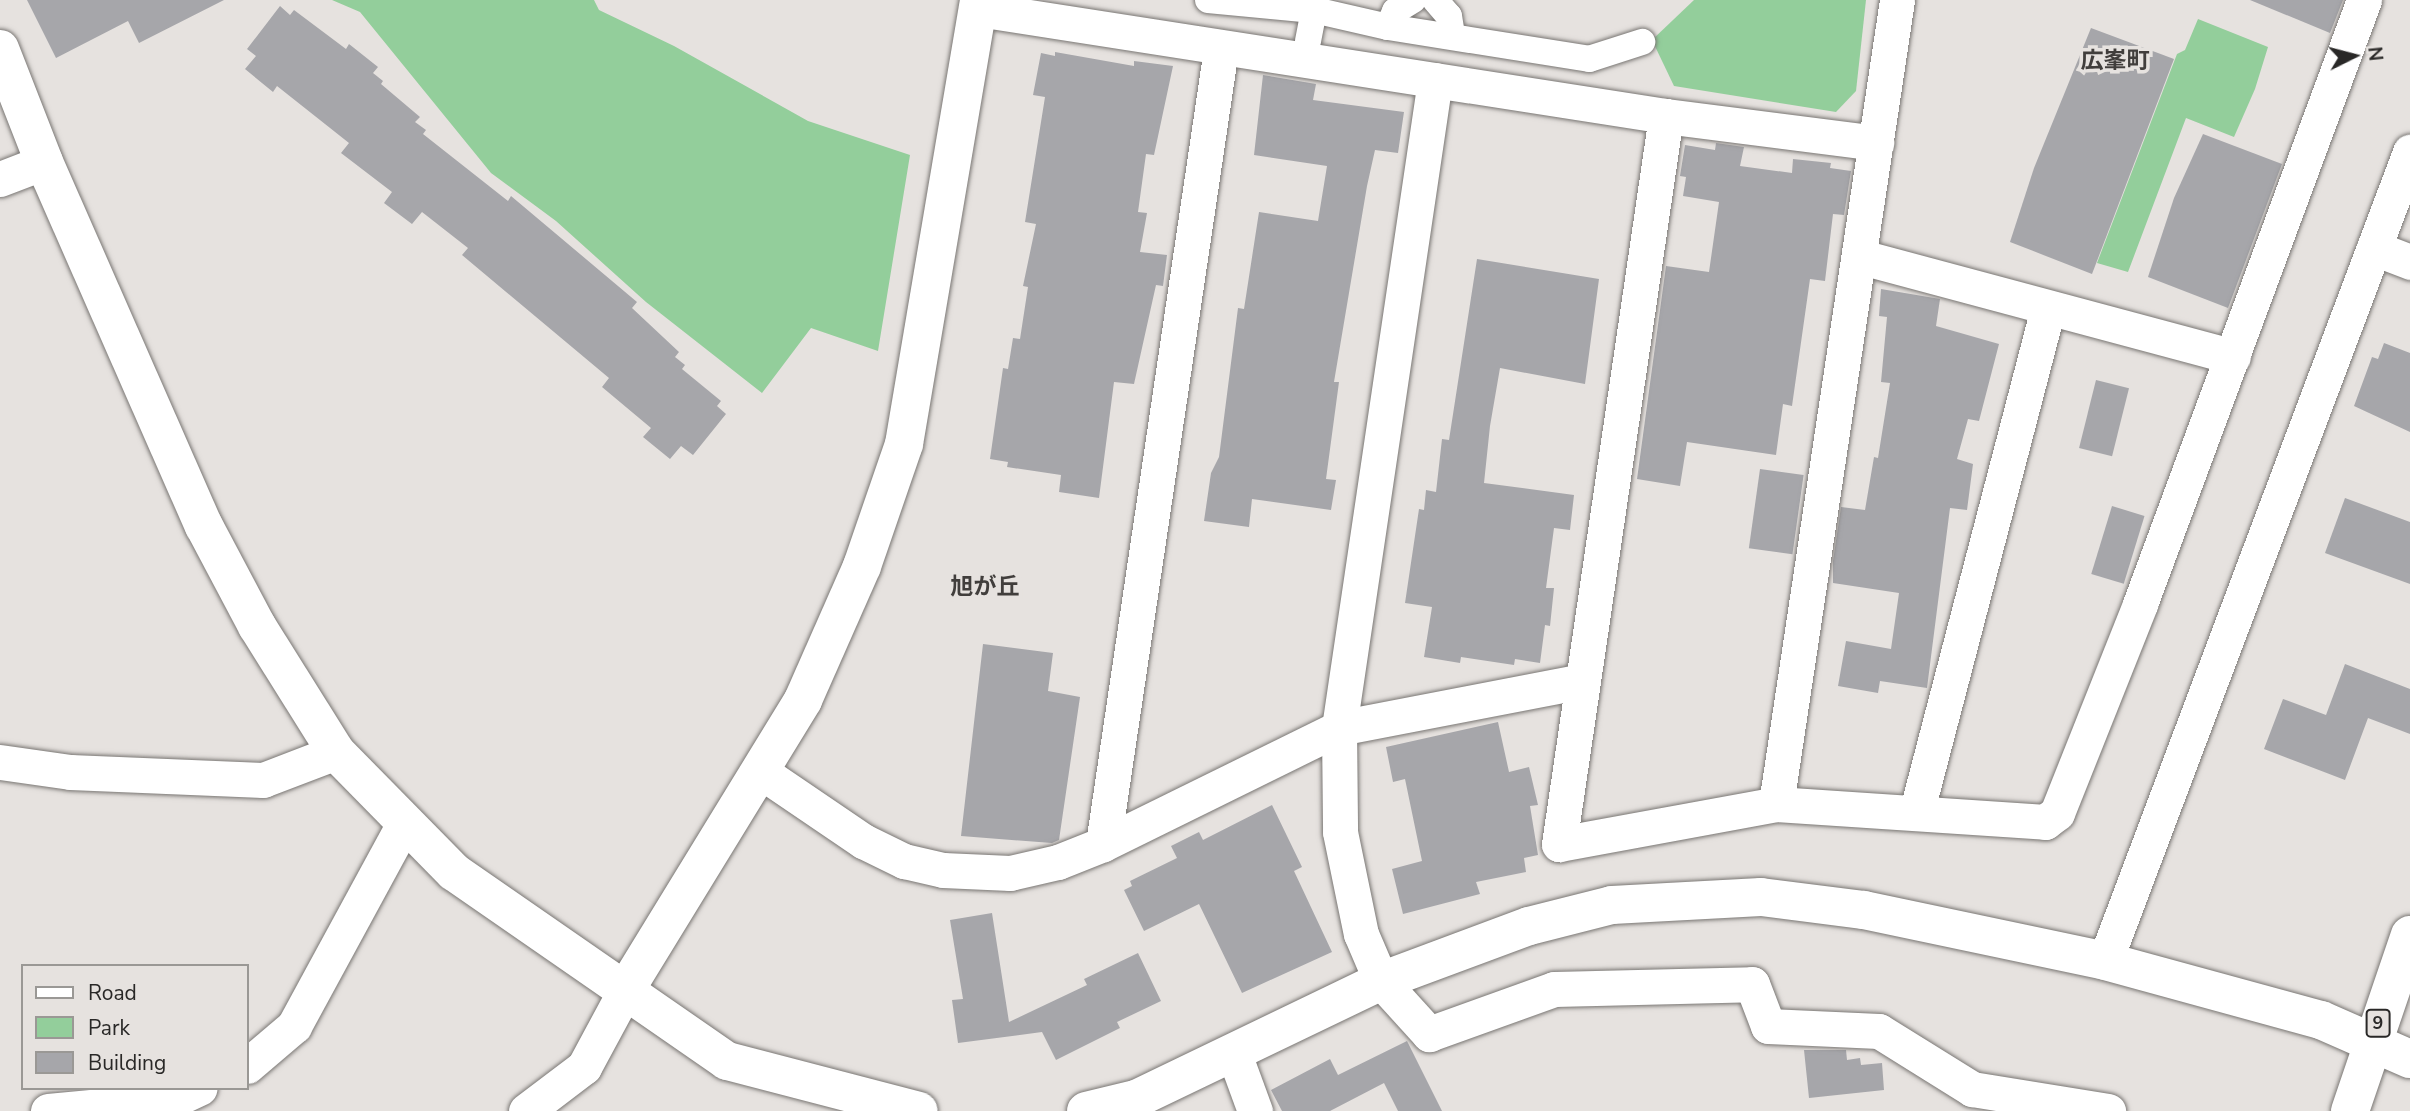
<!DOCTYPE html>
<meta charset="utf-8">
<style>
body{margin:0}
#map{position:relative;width:2410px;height:1111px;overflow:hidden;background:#e6e2df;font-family:"Nunito Sans","Noto Sans JP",sans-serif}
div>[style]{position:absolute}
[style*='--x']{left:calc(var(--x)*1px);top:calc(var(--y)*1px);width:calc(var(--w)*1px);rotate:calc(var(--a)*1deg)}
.green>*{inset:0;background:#93ce9b}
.building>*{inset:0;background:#a6a6aa;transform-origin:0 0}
.roads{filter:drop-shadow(0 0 2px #797673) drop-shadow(0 0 2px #797673)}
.pedestrian>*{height:26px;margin:-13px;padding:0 13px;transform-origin:13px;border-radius:13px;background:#fff}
.minor>*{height:35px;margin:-17.5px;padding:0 17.5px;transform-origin:17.5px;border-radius:17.5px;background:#fff}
.tertiary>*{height:38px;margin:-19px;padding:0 19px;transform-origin:19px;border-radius:19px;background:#fff}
.trunk>*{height:38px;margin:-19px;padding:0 19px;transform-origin:19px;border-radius:19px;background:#fff}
span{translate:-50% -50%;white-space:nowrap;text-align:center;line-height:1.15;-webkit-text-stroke:7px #e6e2df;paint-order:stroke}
.shield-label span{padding:2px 5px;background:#e6e2df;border:2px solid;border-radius:5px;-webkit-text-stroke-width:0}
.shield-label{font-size:18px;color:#292827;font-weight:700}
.quarter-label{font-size:23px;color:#413e3c;font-weight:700}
.legend{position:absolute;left:21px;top:964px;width:228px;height:126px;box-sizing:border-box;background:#e6e2df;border:2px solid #9a9895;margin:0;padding:9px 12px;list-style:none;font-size:21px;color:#292827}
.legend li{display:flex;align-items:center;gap:14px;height:35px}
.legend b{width:35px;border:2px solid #9a9895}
.north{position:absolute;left:2319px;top:21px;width:70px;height:70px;-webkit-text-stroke:5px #e6e2df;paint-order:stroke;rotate:84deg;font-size:19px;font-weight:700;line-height:28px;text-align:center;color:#292827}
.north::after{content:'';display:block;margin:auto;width:24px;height:32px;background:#292827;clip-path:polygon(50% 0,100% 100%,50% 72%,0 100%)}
</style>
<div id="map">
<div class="green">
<div style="clip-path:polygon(332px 0,594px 0,599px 10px,674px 46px,808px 121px,910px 155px,878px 351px,811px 328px,762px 393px,646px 302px,556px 221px,491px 173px,360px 12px)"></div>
<div style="clip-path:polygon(1694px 0,1866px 0,1856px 91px,1836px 112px,1674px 86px,1652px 40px)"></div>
<div style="clip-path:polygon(2198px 19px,2268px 47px,2255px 89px,2234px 137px,2186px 118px,2128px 272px,2097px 263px,2177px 54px,2185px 50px)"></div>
</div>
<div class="building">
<div style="clip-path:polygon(27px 0,224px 0,139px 43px,128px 21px,56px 58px)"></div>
<div style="clip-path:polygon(2250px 0,2343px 0,2330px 33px)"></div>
<div style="clip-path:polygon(280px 6px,290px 15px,294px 10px,346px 49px,349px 44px,378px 67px,373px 73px,383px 81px,381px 84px,420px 117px,415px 122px,426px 130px,423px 134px,508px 201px,511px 196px,637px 302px,632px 308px,679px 352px,675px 357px,685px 365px,682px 369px,721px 401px,717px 406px,726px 414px,693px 455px,681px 446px,670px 459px,643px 437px,651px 428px,602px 387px,609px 378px,462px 255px,468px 248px,422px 212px,412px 224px,384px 203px,392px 192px,341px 153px,349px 143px,277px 86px,273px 92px,245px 69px,256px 56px,247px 49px)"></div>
<div style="clip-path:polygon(2091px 28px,2174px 59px,2092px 274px,2010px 242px,2034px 168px)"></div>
<div style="clip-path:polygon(1055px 52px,1134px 66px,1134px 61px,1173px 66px,1154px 155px,1146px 154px,1138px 212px,1147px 213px,1140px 252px,1167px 255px,1163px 286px,1156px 285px,1134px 384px,1114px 382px,1099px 498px,1059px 492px,1061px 475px,1007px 467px,1008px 462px,990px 459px,1003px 368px,1008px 369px,1013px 338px,1020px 339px,1028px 287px,1023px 286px,1036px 224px,1025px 222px,1045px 97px,1033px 95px,1041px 53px,1055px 56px)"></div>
<div style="clip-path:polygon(1263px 75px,1316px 84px,1313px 100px,1404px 112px,1398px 153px,1375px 150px,1367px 186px,1334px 382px,1339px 382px,1326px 479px,1336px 480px,1331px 510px,1252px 499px,1249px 527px,1204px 521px,1211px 473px,1219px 457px,1238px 308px,1244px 309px,1259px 212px,1318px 221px,1327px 166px,1254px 155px)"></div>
<div style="clip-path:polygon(2203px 134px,2282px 164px,2228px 308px,2148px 277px,2174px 198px)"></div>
<div style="clip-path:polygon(1716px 143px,1744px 147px,1740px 166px,1792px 173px,1793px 159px,1831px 163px,1830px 168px,1851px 171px,1844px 215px,1833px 214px,1825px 281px,1810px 279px,1792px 406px,1783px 404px,1776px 455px,1687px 442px,1680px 486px,1637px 479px,1666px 266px,1709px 272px,1719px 202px,1683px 196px,1686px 177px,1680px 176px,1685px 145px,1715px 150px)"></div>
<div style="clip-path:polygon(1477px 259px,1599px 279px,1585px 384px,1500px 368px,1490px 426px,1484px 483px,1574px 495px,1570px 530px,1554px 528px,1546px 588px,1554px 588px,1550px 626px,1545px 625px,1540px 663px,1515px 659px,1514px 665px,1461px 657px,1460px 663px,1424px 657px,1432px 607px,1405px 603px,1419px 509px,1424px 510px,1426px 490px,1436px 492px,1442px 439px,1449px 440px)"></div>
<div style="clip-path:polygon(1881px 289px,1940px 299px,1936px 326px,1999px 344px,1979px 421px,1968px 419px,1957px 459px,1973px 464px,1967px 510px,1950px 508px,1927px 688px,1880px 681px,1878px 693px,1838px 686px,1846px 641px,1891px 649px,1899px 593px,1833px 583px,1833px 561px,1841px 507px,1865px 510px,1874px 457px,1878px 458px,1890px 383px,1881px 382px,1887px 317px,1879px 316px)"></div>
<div style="clip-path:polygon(2384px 343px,2410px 353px,2410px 432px,2354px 406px,2372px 357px,2378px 359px)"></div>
<div style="left:2096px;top:380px;width:34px;height:70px;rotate:14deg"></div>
<div style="left:1760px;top:469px;width:44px;height:80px;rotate:8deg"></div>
<div style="clip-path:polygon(2345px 498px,2410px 522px,2410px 584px,2325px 553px)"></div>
<div style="left:2112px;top:506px;width:34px;height:71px;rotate:17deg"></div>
<div style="clip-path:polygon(983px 644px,1053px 653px,1048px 691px,1080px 697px,1059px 840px,1052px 843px,961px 836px)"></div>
<div style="clip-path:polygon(2345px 664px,2410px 689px,2410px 734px,2368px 718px,2345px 780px,2264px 749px,2283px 699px,2326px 715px)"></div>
<div style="clip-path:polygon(1498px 722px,1509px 772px,1529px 767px,1538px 805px,1530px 806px,1538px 855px,1524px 858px,1526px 872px,1476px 882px,1480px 894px,1403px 914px,1392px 869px,1422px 861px,1405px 779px,1393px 782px,1386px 747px)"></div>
<div style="clip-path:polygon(1272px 805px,1302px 867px,1294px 871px,1332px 952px,1242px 993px,1199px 904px,1144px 931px,1124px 890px,1132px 886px,1130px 881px,1177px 858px,1171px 846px,1199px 832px,1203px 840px)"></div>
<div style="clip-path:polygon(992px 913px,1009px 1022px,1087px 985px,1084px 979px,1138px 953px,1161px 1001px,1117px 1022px,1120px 1028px,1056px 1060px,1042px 1032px,958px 1043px,952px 1000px,963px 999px,950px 920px)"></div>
<div style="clip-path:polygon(1407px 1041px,1442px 1111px,1398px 1111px,1384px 1083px,1330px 1111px,1282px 1111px,1271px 1090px,1330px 1059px,1338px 1075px)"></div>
<div style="clip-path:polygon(1804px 1050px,1846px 1050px,1847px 1060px,1860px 1058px,1861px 1065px,1882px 1063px,1884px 1090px,1809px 1098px)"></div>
</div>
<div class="roads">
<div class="pedestrian">
<div style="--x:1208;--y:0;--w:106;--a:5.4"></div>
<div style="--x:1314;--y:10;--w:76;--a:12.9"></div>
<div style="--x:1388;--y:27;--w:204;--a:9"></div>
<div style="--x:1589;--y:59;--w:56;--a:-17.8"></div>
<div style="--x:1435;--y:0;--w:21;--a:49"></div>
<div style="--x:1449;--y:16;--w:20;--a:81"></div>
<div style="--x:1388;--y:27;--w:17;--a:-66"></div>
<div style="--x:1395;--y:11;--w:21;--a:-31"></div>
<div style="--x:1308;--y:41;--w:32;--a:-79"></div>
</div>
<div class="minor">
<div style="--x:978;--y:9;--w:696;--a:8.84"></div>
<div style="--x:1666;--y:116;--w:212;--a:7.3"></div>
<div style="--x:1435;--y:80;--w:655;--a:98.43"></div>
<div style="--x:1339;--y:728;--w:104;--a:89.4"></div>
<div style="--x:1340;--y:832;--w:104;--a:78.4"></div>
<div style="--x:1361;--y:934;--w:51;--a:66.9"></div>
<div style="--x:1381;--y:981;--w:72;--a:47.8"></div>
<div style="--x:1429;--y:1034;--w:133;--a:-19.8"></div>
<div style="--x:1554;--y:989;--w:198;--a:-1.4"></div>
<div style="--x:1752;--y:984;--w:45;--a:69.1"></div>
<div style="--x:1768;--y:1026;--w:111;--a:2.6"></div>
<div style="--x:1879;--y:1031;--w:110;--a:31.9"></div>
<div style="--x:1972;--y:1089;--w:138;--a:9.2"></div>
<div style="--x:1666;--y:116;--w:736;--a:98.36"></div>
<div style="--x:1559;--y:844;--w:221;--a:-10.4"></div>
<div style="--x:1776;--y:804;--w:270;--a:3.8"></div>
<div style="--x:2045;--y:822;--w:15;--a:-37"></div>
<div style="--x:2057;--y:813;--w:225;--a:-68.3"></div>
<div style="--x:2140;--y:604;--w:644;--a:-69.65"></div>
<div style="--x:0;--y:179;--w:47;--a:-21.1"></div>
<div style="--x:2374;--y:248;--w:39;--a:21"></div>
<div style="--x:1861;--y:257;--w:385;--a:15"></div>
<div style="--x:0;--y:762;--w:71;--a:8.1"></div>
<div style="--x:70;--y:772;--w:193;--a:2.4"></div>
<div style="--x:263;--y:780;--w:78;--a:-21"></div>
<div style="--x:760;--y:771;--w:125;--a:34.2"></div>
<div style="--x:863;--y:841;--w:46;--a:26"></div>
<div style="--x:904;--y:861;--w:40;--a:13"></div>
<div style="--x:943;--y:870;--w:67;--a:2.6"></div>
<div style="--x:1010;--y:873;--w:49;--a:-12.9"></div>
<div style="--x:1058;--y:862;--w:48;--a:-21.8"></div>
<div style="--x:1103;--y:844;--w:263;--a:-26.2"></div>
<div style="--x:1339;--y:728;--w:248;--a:-10.9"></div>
<div style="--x:1776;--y:804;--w:813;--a:-81.44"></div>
<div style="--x:1917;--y:810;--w:519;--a:-75.37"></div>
<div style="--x:1103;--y:844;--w:804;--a:-81.56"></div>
<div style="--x:2105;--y:961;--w:865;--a:-69.34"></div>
<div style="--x:1233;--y:1051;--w:64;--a:69.9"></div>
<div style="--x:247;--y:1066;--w:62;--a:-40.4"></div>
<div style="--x:294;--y:1026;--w:229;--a:-61.5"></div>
<div style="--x:48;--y:1111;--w:129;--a:-5.4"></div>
<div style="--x:176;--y:1099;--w:26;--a:-25"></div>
<div style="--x:526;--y:1111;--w:73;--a:-37.2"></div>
<div style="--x:584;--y:1067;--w:89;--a:-61.7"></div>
</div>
<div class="tertiary">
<div style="--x:0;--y:49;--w:121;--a:68.7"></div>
<div style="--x:44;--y:162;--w:398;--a:66.3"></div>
<div style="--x:204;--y:526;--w:113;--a:62.1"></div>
<div style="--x:257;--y:626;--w:149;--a:57.9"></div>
<div style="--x:336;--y:752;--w:168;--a:45.5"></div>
<div style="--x:454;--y:872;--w:332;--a:34.7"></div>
<div style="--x:727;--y:1061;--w:198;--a:14.6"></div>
<div style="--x:626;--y:989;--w:339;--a:-58.5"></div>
<div style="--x:803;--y:700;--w:146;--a:-66.2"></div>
<div style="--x:862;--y:566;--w:129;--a:-71"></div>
<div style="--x:904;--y:444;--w:450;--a:-80.4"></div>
<div style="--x:1086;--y:1111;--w:51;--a:-13.5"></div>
<div style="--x:1136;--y:1099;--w:272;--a:-25.7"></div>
<div style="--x:1381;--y:981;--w:158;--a:-20.4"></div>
<div style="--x:1529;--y:926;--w:86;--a:-14.2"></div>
<div style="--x:1612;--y:905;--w:149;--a:-3.1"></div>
<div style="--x:1761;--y:897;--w:104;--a:7.2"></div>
<div style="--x:1864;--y:910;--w:246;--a:11.9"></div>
<div style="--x:2105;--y:961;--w:224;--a:15.3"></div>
<div style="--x:2321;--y:1020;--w:97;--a:23.7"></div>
</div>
<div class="trunk">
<div style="--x:2350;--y:1111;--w:186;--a:-71.2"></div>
</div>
</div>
<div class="shield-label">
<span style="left:2378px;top:1023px">9</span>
</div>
<div class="quarter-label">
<span style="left:2115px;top:61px">広峯町</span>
<span style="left:985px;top:587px">旭が丘</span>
</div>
<ul class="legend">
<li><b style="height:9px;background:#fff"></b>Road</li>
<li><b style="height:19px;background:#93ce9b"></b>Park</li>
<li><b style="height:19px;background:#a6a6aa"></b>Building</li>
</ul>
<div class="north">N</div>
</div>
